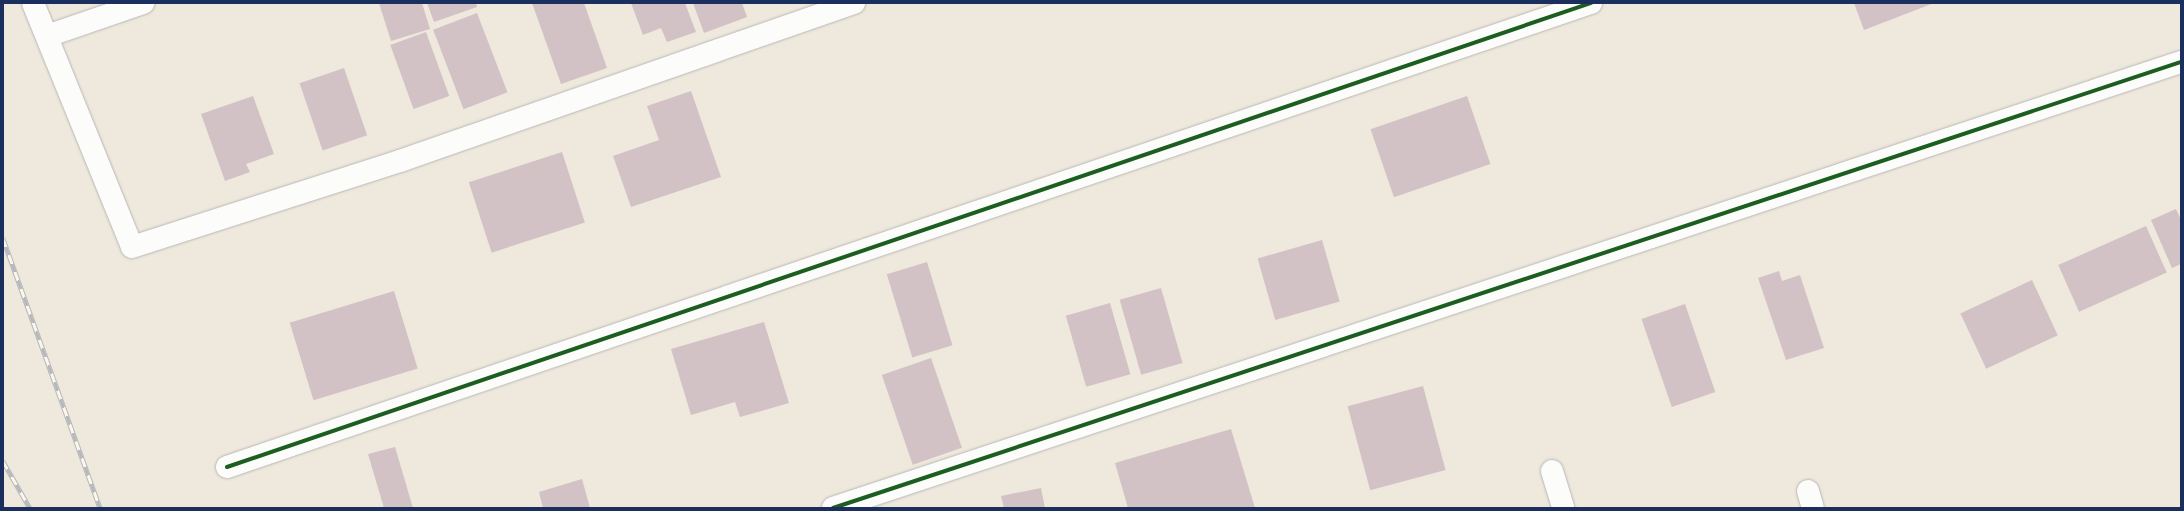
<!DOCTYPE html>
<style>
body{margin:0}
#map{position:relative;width:2184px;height:511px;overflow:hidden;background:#eee8dd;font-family:"Playpen Sans",sans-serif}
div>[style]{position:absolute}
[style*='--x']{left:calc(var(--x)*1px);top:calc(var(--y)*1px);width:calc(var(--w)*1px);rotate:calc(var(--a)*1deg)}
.building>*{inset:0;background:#d2c2c6;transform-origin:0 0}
.roads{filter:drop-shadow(0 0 1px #b9b7b5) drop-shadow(0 0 1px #b9b7b5)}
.street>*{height:22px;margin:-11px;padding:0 11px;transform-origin:11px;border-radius:11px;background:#fcfcfa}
.rail>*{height:4.5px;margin-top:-2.25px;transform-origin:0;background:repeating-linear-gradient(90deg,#fbf7ec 0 9px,#b7b8bc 0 18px);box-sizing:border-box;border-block:1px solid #b7b8bc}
.cycleway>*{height:4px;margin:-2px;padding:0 2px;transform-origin:2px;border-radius:2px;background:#1b5e20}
span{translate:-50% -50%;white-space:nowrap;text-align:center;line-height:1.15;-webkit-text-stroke:3px #fbf7ec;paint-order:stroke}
.frame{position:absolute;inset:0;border:4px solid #1b2f5e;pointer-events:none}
</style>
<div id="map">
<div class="building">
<div style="clip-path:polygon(379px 3px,422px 3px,430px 29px,391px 41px)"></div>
<div style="clip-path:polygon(427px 3px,476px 3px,477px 7px,434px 22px)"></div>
<div style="clip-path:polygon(532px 3px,584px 3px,607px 68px,561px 84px)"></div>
<div style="clip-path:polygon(631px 3px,685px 3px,696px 32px,667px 42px,661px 28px,643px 35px)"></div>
<div style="clip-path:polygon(693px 3px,742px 3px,747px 17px,704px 33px)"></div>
<div style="clip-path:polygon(1854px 3px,1934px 3px,1864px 30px)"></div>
<div style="left:477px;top:13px;width:85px;height:47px;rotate:69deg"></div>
<div style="left:426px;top:32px;width:68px;height:38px;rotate:70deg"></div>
<div style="left:344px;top:68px;width:71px;height:47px;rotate:71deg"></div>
<div style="clip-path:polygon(691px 91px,721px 177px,631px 207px,613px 156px,659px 140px,647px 106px)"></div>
<div style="clip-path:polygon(253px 96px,274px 154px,246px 164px,250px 172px,225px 181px,201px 114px)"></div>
<div style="left:1467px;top:96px;width:72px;height:102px;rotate:71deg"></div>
<div style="left:562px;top:152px;width:74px;height:98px;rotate:72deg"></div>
<div style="clip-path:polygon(2176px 209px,2181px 220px,2181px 264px,2172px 268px,2151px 220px)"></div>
<div style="left:2146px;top:226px;width:51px;height:96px;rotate:66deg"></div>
<div style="left:1322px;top:240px;width:64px;height:67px;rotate:74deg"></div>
<div style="left:927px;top:262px;width:87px;height:42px;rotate:73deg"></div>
<div style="clip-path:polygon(1779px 271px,1782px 281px,1800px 275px,1824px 348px,1786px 360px,1758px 278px)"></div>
<div style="left:2032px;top:280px;width:61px;height:79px;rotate:65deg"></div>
<div style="left:1161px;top:288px;width:78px;height:43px;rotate:74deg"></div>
<div style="left:394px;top:291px;width:81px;height:109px;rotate:73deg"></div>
<div style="left:1110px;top:303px;width:74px;height:46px;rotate:74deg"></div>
<div style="left:1685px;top:304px;width:93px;height:46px;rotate:71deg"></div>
<div style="clip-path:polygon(764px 322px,789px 403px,740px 417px,735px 402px,691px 415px,671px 349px)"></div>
<div style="left:931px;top:358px;width:95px;height:52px;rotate:71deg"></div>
<div style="left:1423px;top:386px;width:87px;height:78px;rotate:75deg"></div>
<div style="clip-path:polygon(1231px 429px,1255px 508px,1128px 508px,1115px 463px)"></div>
<div style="clip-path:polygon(395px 447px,413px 508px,384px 508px,368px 454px)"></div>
<div style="clip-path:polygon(582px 479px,590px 508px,543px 508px,539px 492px)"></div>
<div style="clip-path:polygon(1041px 488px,1045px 508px,1004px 508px,1001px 496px)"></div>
</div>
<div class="roads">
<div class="street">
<div style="--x:33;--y:3;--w:263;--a:67.9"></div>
<div style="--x:132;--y:247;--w:281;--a:-17.8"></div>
<div style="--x:400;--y:161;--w:481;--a:-19.2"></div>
<div style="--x:47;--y:36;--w:102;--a:-19"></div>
<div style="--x:227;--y:467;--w:1441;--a:-18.79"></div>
<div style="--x:1552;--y:471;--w:39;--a:73"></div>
<div style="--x:1808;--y:491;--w:18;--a:74"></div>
<div style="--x:833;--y:508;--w:1420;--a:-18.31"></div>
</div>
</div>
<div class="rail">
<div style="--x:3;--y:238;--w:287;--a:70.2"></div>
<div style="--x:3;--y:461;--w:54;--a:60.1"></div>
</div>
<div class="cycleway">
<div style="--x:227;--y:467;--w:1441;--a:-18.79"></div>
<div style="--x:833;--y:508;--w:1420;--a:-18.31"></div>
</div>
<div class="frame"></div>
</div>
